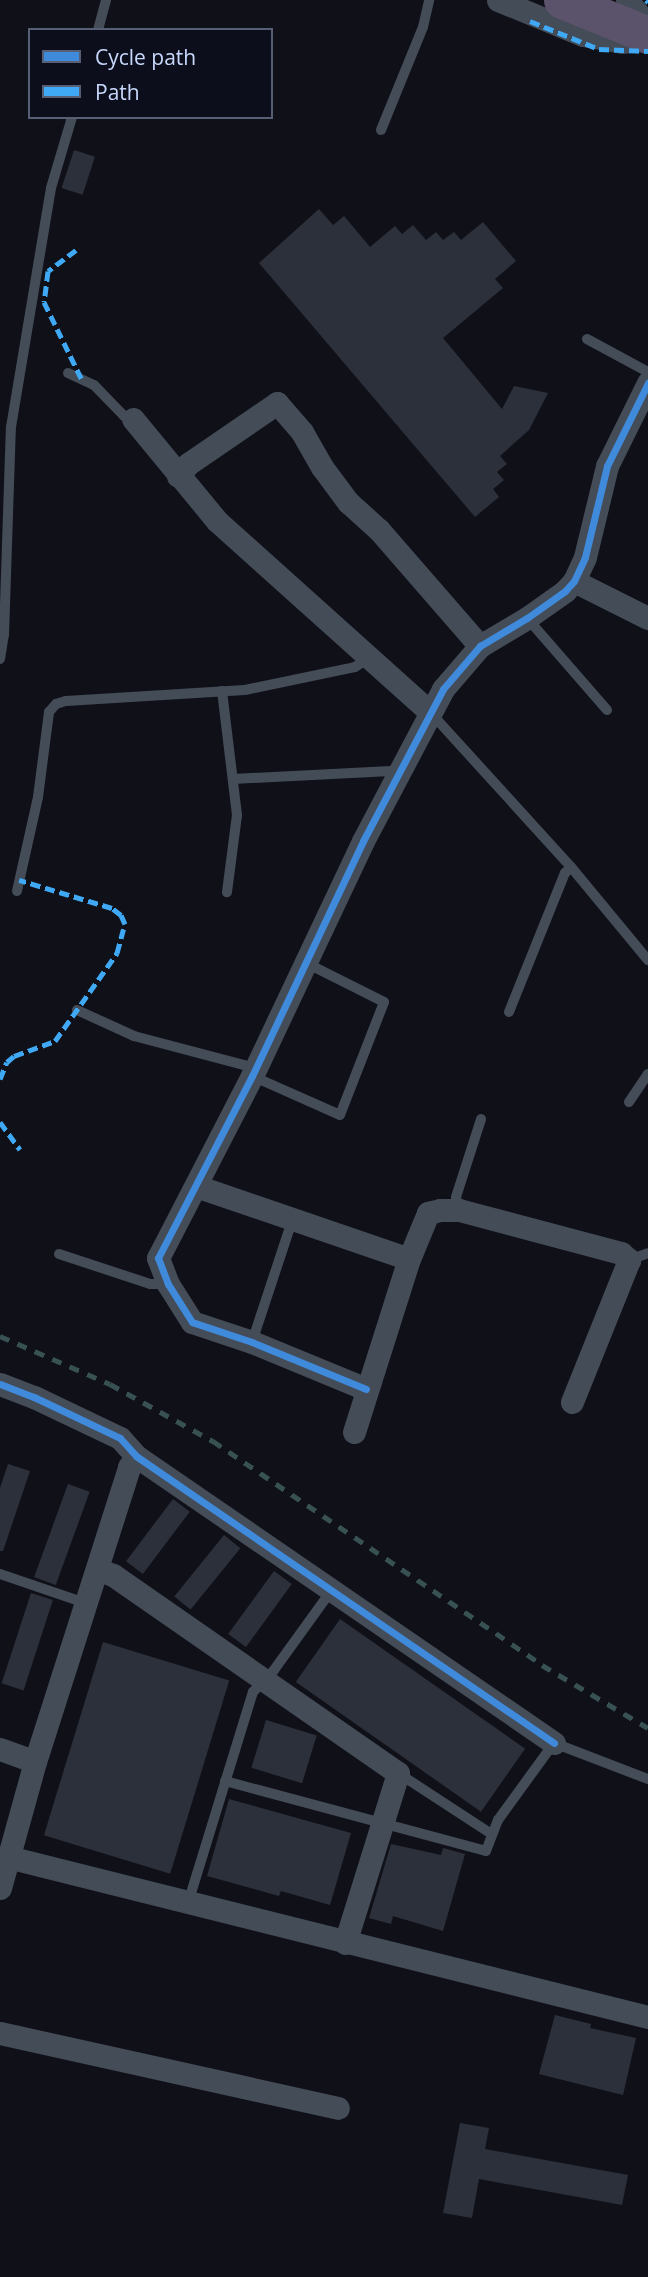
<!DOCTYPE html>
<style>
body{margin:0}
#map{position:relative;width:648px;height:2277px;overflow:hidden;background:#101118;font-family:"Open Sans",sans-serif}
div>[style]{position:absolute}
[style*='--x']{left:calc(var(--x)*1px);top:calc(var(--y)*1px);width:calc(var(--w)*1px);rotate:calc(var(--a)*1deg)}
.building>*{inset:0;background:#2c303b;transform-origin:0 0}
.service>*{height:10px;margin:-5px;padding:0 5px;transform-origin:5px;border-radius:5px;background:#444c58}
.minor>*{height:23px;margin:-11.5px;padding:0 11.5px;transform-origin:11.5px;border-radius:11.5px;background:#444c58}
.trunk>*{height:37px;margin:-18.5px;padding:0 18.5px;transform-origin:18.5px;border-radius:18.5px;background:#5a536b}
.rail>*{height:5px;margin-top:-2.5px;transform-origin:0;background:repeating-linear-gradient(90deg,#385254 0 10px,transparent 0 19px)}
.quiet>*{height:5px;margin-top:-2.5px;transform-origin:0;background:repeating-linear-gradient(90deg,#3fa9f5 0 10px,transparent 0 15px)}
.cycleway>*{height:7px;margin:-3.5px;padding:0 3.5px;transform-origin:3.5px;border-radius:3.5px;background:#408adc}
span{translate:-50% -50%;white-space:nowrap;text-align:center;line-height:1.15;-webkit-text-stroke:5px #0c0f1b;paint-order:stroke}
.legend{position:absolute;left:28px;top:28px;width:245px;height:91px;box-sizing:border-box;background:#0c0f1b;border:2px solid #575f75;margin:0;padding:9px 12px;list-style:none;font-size:21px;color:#c8d8fd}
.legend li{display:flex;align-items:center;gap:14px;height:35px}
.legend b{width:35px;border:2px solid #575f75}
</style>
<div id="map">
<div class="building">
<div style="left:74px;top:150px;width:22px;height:40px;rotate:18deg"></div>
<div style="clip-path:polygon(319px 209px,333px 225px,344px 216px,370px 247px,395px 226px,402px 234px,413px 225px,426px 240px,436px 232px,443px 240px,454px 232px,461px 240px,483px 222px,516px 261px,495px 279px,503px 288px,443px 338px,502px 409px,514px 386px,548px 393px,529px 430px,500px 456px,507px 464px,497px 472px,504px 480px,493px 489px,499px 497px,475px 517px,259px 263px)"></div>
<div style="clip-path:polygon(8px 1464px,30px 1471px,3px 1551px,0 1551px,0 1488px)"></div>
<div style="left:68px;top:1484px;width:23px;height:99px;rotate:20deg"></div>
<div style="left:173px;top:1499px;width:21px;height:78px;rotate:37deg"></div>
<div style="left:224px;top:1535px;width:21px;height:79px;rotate:39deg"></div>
<div style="left:274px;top:1571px;width:22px;height:78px;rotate:36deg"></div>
<div style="left:31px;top:1593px;width:23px;height:95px;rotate:18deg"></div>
<div style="left:340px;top:1619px;width:226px;height:77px;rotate:35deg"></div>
<div style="left:103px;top:1642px;width:132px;height:202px;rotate:17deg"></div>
<div style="left:266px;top:1720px;width:53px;height:50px;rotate:17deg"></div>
<div style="clip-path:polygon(229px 1799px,351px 1833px,330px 1905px,281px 1891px,279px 1896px,207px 1876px)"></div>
<div style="clip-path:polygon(391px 1844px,441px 1855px,443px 1848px,465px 1854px,443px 1931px,393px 1916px,391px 1924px,369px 1918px)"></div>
<div style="clip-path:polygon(555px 2015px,591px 2024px,590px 2028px,636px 2038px,623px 2095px,539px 2074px)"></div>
<div style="clip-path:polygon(460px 2123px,489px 2128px,485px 2149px,628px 2175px,622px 2205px,479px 2179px,472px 2218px,443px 2213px)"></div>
</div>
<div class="service">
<div style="--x:98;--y:30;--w:31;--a:-75"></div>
<div style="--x:381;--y:130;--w:111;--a:-67.8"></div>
<div style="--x:423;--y:27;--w:28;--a:-77"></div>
<div style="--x:587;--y:339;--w:69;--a:28.4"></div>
<div style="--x:68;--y:373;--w:29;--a:25"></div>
<div style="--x:94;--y:385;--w:43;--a:45.9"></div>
<div style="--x:124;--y:416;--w:9;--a:18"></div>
<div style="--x:527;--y:618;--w:122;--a:49"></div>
<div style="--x:0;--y:659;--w:24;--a:-81"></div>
<div style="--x:4;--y:635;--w:208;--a:-88.1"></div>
<div style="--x:11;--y:427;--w:242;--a:-80.5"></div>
<div style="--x:51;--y:188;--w:74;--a:-73.5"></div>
<div style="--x:222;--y:691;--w:125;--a:83.1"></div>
<div style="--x:237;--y:815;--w:78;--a:97.4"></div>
<div style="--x:430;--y:712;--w:210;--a:47.7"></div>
<div style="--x:571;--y:867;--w:121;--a:50.4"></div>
<div style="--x:233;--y:779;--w:158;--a:-2.9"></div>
<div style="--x:391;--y:771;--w:9;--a:21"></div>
<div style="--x:17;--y:891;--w:96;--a:-77.4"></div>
<div style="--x:38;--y:797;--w:86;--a:-82.6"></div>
<div style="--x:49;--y:712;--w:11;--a:-49"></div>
<div style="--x:56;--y:704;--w:10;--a:-17"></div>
<div style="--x:66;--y:701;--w:179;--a:-3.5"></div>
<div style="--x:245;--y:690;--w:112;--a:-11.8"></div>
<div style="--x:355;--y:667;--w:17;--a:-33"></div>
<div style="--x:77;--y:1010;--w:63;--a:24.5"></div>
<div style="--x:134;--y:1036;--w:125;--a:14.8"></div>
<div style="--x:509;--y:1012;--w:150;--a:-68.1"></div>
<div style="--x:565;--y:873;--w:8;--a:-45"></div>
<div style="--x:252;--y:1076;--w:96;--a:23.9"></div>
<div style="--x:340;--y:1115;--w:121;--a:-68.7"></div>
<div style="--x:384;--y:1002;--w:87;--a:-153.4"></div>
<div style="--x:629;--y:1102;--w:34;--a:-56"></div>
<div style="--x:459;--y:1210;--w:13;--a:-103"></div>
<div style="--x:456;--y:1197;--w:82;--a:-72.2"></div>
<div style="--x:59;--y:1254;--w:96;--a:18.2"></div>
<div style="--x:150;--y:1284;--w:18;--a:0"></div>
<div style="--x:629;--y:1260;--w:20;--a:-20"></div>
<div style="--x:252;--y:1342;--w:127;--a:-71.7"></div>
<div style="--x:0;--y:1574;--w:90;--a:18.8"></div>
<div style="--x:398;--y:1773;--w:110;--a:33.1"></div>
<div style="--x:225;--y:1781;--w:270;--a:15"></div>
<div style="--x:486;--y:1851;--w:33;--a:-69"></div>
<div style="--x:498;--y:1820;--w:95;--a:-54"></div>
<div style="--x:554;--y:1743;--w:101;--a:21"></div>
<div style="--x:188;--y:1903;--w:221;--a:-72.9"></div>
<div style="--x:253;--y:1692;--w:30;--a:-46"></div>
<div style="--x:274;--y:1670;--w:97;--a:-54.2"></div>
</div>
<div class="minor">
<div style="--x:498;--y:0;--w:92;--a:22.4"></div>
<div style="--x:583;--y:35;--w:39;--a:10"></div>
<div style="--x:621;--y:42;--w:24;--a:-5"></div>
<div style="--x:627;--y:0;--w:33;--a:51"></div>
<div style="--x:133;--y:419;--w:132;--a:50.5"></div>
<div style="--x:217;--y:521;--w:286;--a:41.9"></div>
<div style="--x:178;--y:476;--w:16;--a:-50"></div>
<div style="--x:188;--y:464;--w:108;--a:-34.4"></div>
<div style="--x:277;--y:403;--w:38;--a:49"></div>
<div style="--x:302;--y:432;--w:40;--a:60.3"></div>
<div style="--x:322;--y:467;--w:44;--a:53.4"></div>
<div style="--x:348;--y:502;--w:42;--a:42.1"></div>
<div style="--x:379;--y:530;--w:154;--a:49"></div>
<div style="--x:574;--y:581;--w:83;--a:26.6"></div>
<div style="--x:196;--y:1186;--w:225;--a:18.9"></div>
<div style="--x:409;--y:1259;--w:50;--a:-67.6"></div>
<div style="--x:428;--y:1213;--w:12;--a:-14"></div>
<div style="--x:440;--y:1210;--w:19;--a:0"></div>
<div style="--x:459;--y:1210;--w:168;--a:14.9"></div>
<div style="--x:621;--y:1253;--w:11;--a:41"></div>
<div style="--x:629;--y:1260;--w:153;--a:111.9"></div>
<div style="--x:0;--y:1384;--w:36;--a:21"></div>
<div style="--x:34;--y:1397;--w:95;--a:25.5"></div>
<div style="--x:120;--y:1438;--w:24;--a:48"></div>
<div style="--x:136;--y:1456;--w:507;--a:34.47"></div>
<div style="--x:366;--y:1389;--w:123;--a:-157.6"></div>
<div style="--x:252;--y:1342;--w:63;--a:-161.6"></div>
<div style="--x:192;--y:1322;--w:45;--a:-122.3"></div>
<div style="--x:168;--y:1284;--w:28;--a:-111"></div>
<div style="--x:158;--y:1258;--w:205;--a:-62.7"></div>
<div style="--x:252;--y:1076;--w:260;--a:-64.7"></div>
<div style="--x:363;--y:841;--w:172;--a:-62.2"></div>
<div style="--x:443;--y:689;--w:57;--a:-49.3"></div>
<div style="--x:480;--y:646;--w:55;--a:-30.8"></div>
<div style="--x:527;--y:618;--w:47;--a:-35.4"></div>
<div style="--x:565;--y:591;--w:13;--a:-48"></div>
<div style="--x:574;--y:581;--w:26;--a:-65"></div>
<div style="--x:585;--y:557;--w:94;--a:-76.4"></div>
<div style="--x:607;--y:466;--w:93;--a:-63.7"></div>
<div style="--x:354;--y:1432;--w:182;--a:-72.4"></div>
<div style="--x:97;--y:1569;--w:17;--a:21"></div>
<div style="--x:113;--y:1575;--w:347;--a:34.8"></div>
<div style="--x:398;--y:1773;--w:178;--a:107.3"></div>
<div style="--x:0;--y:1749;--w:37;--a:20"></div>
<div style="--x:8;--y:1857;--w:660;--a:14.04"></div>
<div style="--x:0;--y:1888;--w:131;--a:-74.5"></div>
<div style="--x:35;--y:1762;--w:310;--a:-72.3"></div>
<div style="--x:129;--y:1467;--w:13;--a:-58"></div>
<div style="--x:0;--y:2033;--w:346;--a:12.5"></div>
</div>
<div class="trunk">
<div style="--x:562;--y:0;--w:93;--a:22.1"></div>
</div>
<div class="rail">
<div style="--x:0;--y:1336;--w:120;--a:23.6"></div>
<div style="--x:110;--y:1384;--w:118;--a:29"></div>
<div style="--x:213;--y:1441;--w:398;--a:34.2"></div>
<div style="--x:542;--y:1665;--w:123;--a:30.7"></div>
</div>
<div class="quiet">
<div style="--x:646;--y:0;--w:3;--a:45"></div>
<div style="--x:530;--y:21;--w:74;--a:22.1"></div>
<div style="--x:599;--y:49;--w:49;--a:2.3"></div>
<div style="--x:76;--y:250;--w:35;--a:143"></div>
<div style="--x:48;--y:271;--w:31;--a:97"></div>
<div style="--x:44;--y:302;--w:85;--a:64"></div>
<div style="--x:0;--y:1079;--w:18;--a:-68"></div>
<div style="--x:7;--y:1062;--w:9;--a:-41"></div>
<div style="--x:14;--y:1056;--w:44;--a:-20.1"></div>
<div style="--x:55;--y:1041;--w:108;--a:-54.8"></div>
<div style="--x:117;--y:953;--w:30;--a:-75"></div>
<div style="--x:125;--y:924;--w:10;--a:-114"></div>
<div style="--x:121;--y:915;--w:11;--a:-142"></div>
<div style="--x:112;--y:908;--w:97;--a:-163.2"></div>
<div style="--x:0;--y:1122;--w:34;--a:54"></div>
</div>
<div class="cycleway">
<div style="--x:0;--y:1384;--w:36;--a:21"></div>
<div style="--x:34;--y:1397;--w:95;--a:25.5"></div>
<div style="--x:120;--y:1438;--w:24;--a:48"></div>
<div style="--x:136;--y:1456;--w:507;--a:34.47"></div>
<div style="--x:366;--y:1389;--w:123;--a:-157.6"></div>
<div style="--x:252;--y:1342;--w:63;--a:-161.6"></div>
<div style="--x:192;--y:1322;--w:45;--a:-122.3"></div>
<div style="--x:168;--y:1284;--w:28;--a:-111"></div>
<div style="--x:158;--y:1258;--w:205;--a:-62.7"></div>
<div style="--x:252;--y:1076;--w:260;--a:-64.7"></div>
<div style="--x:363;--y:841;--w:172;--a:-62.2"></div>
<div style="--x:443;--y:689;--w:57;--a:-49.3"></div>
<div style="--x:480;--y:646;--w:55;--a:-30.8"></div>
<div style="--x:527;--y:618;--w:47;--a:-35.4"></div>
<div style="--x:565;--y:591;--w:13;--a:-48"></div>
<div style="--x:574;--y:581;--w:26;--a:-65"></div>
<div style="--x:585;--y:557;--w:94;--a:-76.4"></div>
<div style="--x:607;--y:466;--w:93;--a:-63.7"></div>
</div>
<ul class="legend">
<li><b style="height:9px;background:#408adc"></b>Cycle path</li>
<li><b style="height:9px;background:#3fa9f5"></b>Path</li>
</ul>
</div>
